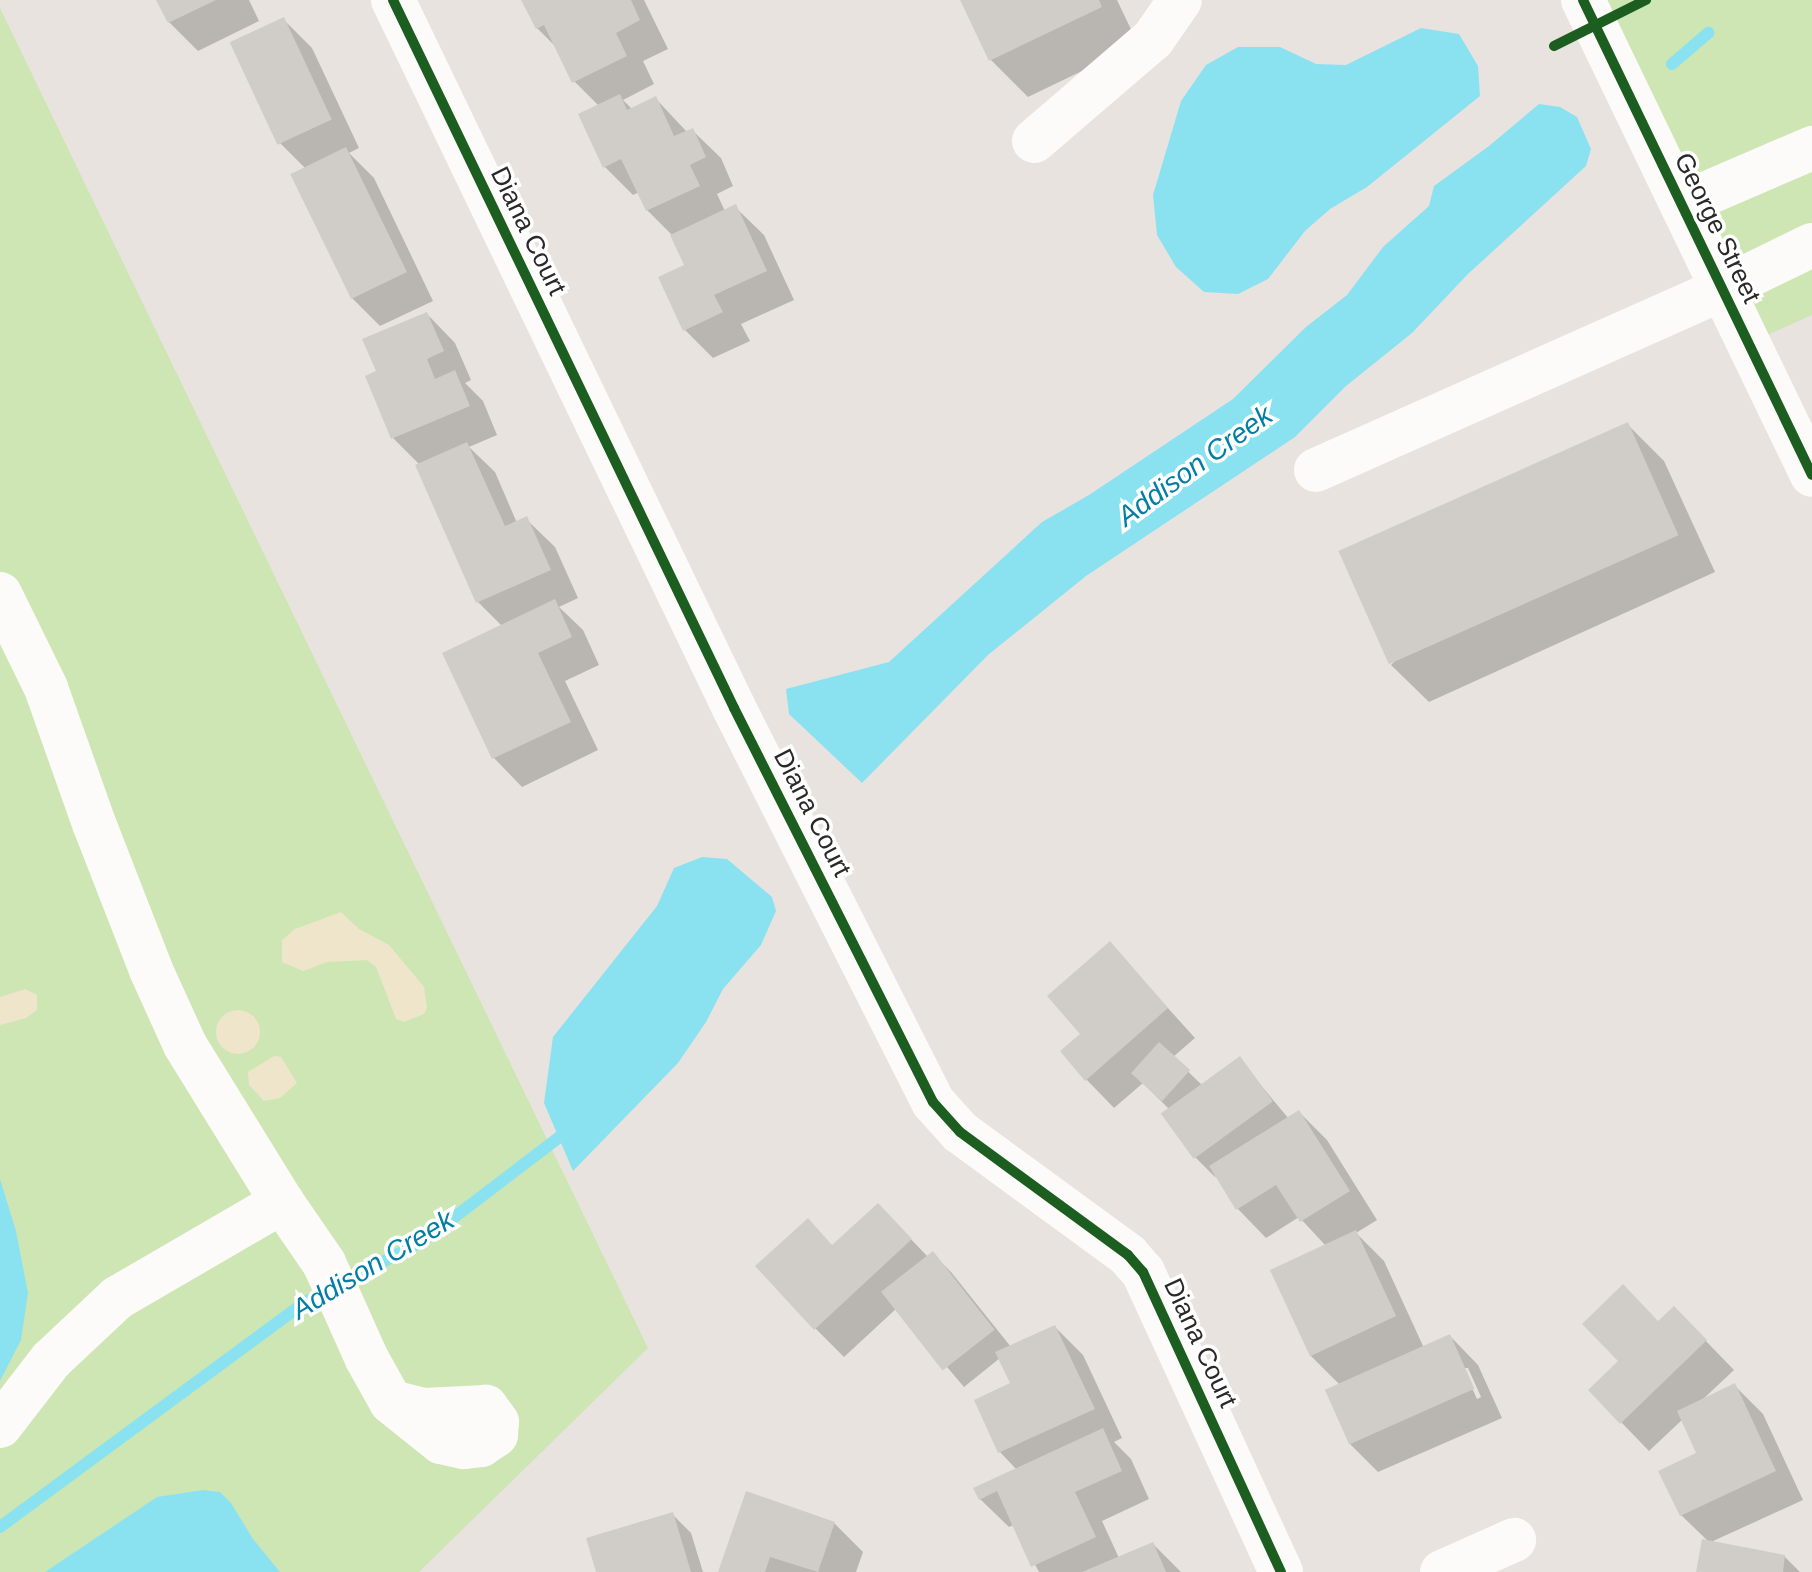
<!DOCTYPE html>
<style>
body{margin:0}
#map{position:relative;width:1812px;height:1572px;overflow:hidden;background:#e8e3de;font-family:Arial,sans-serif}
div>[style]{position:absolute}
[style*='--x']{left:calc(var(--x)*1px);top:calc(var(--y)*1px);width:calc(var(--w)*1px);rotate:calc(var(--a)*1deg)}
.green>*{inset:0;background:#cee6b3}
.sand>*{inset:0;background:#efe5ca}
.round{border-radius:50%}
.water>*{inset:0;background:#8ae2f1}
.shadow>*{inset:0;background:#0003}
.stream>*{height:12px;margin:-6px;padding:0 6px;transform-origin:6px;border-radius:6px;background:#8ae2f1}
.building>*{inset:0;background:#d0cdc9;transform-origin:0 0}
.minor>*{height:44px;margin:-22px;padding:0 22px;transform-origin:22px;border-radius:22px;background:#fcfbfa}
.cycleway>*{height:10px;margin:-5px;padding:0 5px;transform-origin:5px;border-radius:5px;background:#1b5e20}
span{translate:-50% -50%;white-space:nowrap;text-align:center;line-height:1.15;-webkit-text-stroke:7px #fff;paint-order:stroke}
.street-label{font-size:26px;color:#292929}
.water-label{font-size:28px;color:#017ea5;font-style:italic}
</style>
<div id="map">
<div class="green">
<div style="clip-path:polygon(1604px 0,1812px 0,1812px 315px,1765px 336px)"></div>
<div style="clip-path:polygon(0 8px,648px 1348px,419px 1572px,0 1572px)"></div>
</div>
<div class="sand">
<div style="clip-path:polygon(341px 912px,359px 929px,389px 945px,424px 987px,427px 1008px,424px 1014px,404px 1022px,396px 1019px,376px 967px,367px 960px,327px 962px,303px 971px,282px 962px,282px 940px,295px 929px)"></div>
<div style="clip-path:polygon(25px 989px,37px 995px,37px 1010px,26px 1018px,0 1025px,0 997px)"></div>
<div class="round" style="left:216px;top:1010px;width:44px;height:44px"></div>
<div style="clip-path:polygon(274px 1056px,281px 1057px,297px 1083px,280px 1098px,264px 1101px,249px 1085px,248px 1072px)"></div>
</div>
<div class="water">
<div style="clip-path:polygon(1421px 28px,1459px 34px,1478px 66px,1480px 96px,1367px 187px,1330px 209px,1305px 231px,1268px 279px,1238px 294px,1204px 292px,1176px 267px,1157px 235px,1153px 195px,1181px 101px,1206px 65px,1238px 47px,1280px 47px,1316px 64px,1346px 65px)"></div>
<div style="clip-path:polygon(1539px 104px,1560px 107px,1577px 117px,1591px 149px,1586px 166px,1468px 274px,1412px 333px,1346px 386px,1295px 437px,1086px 576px,988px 655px,862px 783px,789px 714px,786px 689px,889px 662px,1042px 522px,1089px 495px,1233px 399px,1306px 327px,1347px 295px,1383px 247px,1429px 206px,1434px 186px,1489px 146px)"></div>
<div style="clip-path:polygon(702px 857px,727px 859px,772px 897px,776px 911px,761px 945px,723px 989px,706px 1022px,678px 1063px,573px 1171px,544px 1103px,553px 1037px,657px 906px,674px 868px)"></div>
<div style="clip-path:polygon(0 1179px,16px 1231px,28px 1293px,21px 1340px,0 1381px)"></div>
<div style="clip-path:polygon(203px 1490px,220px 1492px,231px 1503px,253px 1539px,280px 1572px,45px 1572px,157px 1497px)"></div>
</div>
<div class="shadow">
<div style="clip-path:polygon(159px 0,249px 0,259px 21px,198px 51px,169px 22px)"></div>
<div style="clip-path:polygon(524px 0,644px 0,668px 49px,643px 61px,654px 84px,623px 100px,633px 110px,656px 99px,687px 132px,692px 130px,721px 158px,733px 186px,717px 194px,725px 211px,735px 207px,764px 235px,794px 300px,741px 324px,750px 341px,713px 358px,685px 330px,687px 266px,673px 236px,647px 210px,639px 192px,633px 195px,604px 166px,599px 106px,574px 81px,557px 48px,537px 28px)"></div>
<div style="clip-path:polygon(962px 0,1117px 0,1138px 44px,1028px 97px,991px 60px)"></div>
<div style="clip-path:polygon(284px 20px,312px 48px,359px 148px,349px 153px,374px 178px,433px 301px,380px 326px,352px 298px,306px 169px,280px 143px)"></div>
<div style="clip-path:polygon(427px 314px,455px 343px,471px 380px,465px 383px,483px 401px,497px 435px,469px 447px,495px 472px,517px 523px,526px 519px,555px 547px,578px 598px,559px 607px,583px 630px,599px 665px,565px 681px,598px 750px,522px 787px,494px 758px,445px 654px,502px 626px,478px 602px,420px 465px,393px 438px,367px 377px,379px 372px)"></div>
<div style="clip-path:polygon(1627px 424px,1664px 461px,1715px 572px,1429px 702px,1391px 665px)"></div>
<div style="clip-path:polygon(evenodd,1110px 944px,1195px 1038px,1173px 1057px,1203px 1086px,1239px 1059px,1289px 1119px,1299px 1112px,1327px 1140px,1377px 1220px,1356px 1233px,1384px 1261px,1424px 1348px,1450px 1336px,1478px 1365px,1502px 1418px,1378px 1472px,1350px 1444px,1340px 1385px,1310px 1355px,1272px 1270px,1326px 1246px,1299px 1217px,1266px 1238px,1238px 1209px,1217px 1175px,1215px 1177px,1196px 1158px,1164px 1115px,1170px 1110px,1143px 1083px,1114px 1108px,1086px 1079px,1083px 1034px,1110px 944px,1463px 1368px,1468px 1368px,1481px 1397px,1477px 1399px,1463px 1368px)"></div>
<div style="clip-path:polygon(906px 1234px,928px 1257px,932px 1253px,951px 1272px,1011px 1347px,1055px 1327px,1083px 1355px,1122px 1438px,1114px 1442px,1131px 1459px,1149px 1499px,1102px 1521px,1119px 1558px,1153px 1544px,1181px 1572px,1039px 1572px,1014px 1525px,1009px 1527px,980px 1499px,1017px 1470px,1000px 1452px,976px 1401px,1012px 1384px,1000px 1358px,964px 1387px,897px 1308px,844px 1357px,815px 1328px,833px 1246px)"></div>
<div style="clip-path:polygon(1659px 1323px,1702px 1337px,1734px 1370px,1701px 1401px,1735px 1386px,1763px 1414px,1803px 1500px,1711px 1542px,1785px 1557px,1800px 1572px,1698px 1572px,1709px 1542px,1681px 1515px,1699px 1454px,1683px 1419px,1649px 1451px,1621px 1422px)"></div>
<div style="clip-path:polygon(672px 1514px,691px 1533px,703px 1572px,598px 1572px)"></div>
<div style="clip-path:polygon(834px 1523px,863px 1552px,856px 1572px,720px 1572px)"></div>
</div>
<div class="stream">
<div style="--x:1672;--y:64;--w:48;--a:-40.7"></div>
<div style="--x:0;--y:1527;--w:379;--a:-36.4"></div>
<div style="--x:305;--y:1302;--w:133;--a:-27.3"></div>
<div style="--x:423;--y:1241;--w:185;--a:-37.3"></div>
</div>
<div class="building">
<div style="clip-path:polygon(156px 0,216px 0,168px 23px)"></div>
<div style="clip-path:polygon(521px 0,631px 0,640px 20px,616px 33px,627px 56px,572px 83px,544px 25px,536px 29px)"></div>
<div style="clip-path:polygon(960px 0,1099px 0,1102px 7px,989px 61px)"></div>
<div style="left:284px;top:17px;width:113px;height:60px;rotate:65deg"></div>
<div style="clip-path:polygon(620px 94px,627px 110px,656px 96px,674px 136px,693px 128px,706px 157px,690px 165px,700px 186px,646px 211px,621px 159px,603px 168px,578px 114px)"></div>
<div style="left:346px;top:147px;width:139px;height:62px;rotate:64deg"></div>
<div style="clip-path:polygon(736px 204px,767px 271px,714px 295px,723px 312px,683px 331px,658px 277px,684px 265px,670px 235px)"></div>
<div style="clip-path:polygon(427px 312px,444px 351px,427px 359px,435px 379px,455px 370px,470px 406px,391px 439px,365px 376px,376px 371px,362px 339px)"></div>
<div style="left:1628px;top:422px;width:124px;height:317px;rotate:66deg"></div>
<div style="clip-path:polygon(467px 442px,505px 526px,527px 516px,551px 570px,476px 603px,415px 465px)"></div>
<div style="clip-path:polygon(555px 599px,572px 637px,538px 653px,571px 722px,492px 759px,442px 653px)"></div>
<div style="clip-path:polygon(1110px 941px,1168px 1008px,1085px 1081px,1060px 1051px,1080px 1034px,1047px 996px)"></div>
<div style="left:1159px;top:1042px;width:42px;height:42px;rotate:42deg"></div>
<div style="left:1240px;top:1056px;width:56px;height:98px;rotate:54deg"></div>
<div style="clip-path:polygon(1299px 1110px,1350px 1191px,1300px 1222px,1276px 1185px,1236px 1210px,1209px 1166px)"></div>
<div style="clip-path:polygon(878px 1203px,912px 1239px,814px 1330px,755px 1266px,808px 1218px,832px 1245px)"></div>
<div style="left:1356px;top:1230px;width:95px;height:95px;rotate:65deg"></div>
<div style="left:933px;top:1251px;width:100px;height:66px;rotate:52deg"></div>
<div style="clip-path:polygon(1623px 1284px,1658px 1321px,1674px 1306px,1707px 1340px,1620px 1424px,1588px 1390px,1618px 1361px,1582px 1324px)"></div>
<div style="clip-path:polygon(1055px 1325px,1095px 1409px,998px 1453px,974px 1400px,1010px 1383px,995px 1352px)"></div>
<div style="left:1450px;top:1334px;width:60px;height:137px;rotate:66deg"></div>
<div style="clip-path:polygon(1735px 1383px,1776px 1471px,1680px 1516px,1658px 1471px,1696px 1453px,1677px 1411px)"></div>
<div style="clip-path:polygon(1103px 1428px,1122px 1471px,1075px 1492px,1096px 1537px,1031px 1567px,997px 1491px,979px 1500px,973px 1488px)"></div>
<div style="clip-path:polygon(746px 1491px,835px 1522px,818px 1572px,770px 1557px,765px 1572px,718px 1572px)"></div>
<div style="clip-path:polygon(673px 1512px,691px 1572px,596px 1572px,586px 1538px)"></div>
<div style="clip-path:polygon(1702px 1539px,1785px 1555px,1783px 1572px,1696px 1572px)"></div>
<div style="clip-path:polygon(1153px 1542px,1166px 1572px,1082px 1572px)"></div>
</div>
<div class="minor">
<div style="--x:393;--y:0;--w:786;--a:64.28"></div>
<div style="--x:734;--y:708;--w:441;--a:63.2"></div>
<div style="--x:933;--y:1102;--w:40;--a:48"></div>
<div style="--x:960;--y:1132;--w:208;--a:36.2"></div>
<div style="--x:1128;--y:1255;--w:23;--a:49"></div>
<div style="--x:1143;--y:1272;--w:330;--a:65.3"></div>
<div style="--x:1583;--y:0;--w:527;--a:64.26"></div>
<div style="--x:1034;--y:141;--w:157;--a:-40.6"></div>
<div style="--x:1153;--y:39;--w:47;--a:-55.3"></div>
<div style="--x:1682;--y:204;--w:142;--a:-23.3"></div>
<div style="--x:1316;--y:470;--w:445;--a:-24"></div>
<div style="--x:1722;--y:289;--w:100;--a:-26.1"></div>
<div style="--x:0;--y:594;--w:105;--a:63.9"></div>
<div style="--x:46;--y:688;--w:146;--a:70.5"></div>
<div style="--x:95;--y:826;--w:155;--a:68.7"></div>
<div style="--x:151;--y:970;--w:82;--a:65.6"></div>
<div style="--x:185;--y:1045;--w:185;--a:58.3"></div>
<div style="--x:282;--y:1202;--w:74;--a:55.5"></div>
<div style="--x:324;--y:1263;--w:105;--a:65.9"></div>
<div style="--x:367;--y:1359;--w:49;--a:60.8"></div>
<div style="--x:391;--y:1402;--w:64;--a:38.7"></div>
<div style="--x:441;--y:1442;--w:23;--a:13"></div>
<div style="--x:463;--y:1447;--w:18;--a:-6"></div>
<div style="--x:481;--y:1445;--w:18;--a:-34"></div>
<div style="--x:496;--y:1435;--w:13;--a:-86"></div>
<div style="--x:497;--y:1422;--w:19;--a:-126"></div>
<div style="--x:486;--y:1407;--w:62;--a:177.2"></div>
<div style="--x:424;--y:1410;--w:34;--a:-166"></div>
<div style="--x:0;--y:1426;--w:83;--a:-52.3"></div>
<div style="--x:51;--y:1360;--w:91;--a:-43.2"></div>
<div style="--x:117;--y:1298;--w:191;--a:-30.2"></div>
<div style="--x:1442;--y:1572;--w:79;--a:-24"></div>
</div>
<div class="cycleway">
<div style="--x:393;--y:0;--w:786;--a:64.28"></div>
<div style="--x:734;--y:708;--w:441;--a:63.2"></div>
<div style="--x:933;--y:1102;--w:40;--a:48"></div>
<div style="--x:960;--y:1132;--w:208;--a:36.2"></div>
<div style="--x:1128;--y:1255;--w:23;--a:49"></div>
<div style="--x:1143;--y:1272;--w:330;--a:65.3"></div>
<div style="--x:1583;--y:0;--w:527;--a:64.26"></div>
<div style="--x:1554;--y:46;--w:103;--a:-26.6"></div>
</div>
<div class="street-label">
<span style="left:1717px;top:228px;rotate:64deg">George Street</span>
<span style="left:528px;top:231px;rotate:64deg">Diana Court</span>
<span style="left:812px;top:813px;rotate:63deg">Diana Court</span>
<span style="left:1200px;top:1343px;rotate:65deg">Diana Court</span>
</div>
<div class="water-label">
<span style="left:1195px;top:466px;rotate:-36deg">Addison Creek</span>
<span style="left:373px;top:1265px;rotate:-31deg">Addison Creek</span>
</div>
</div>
